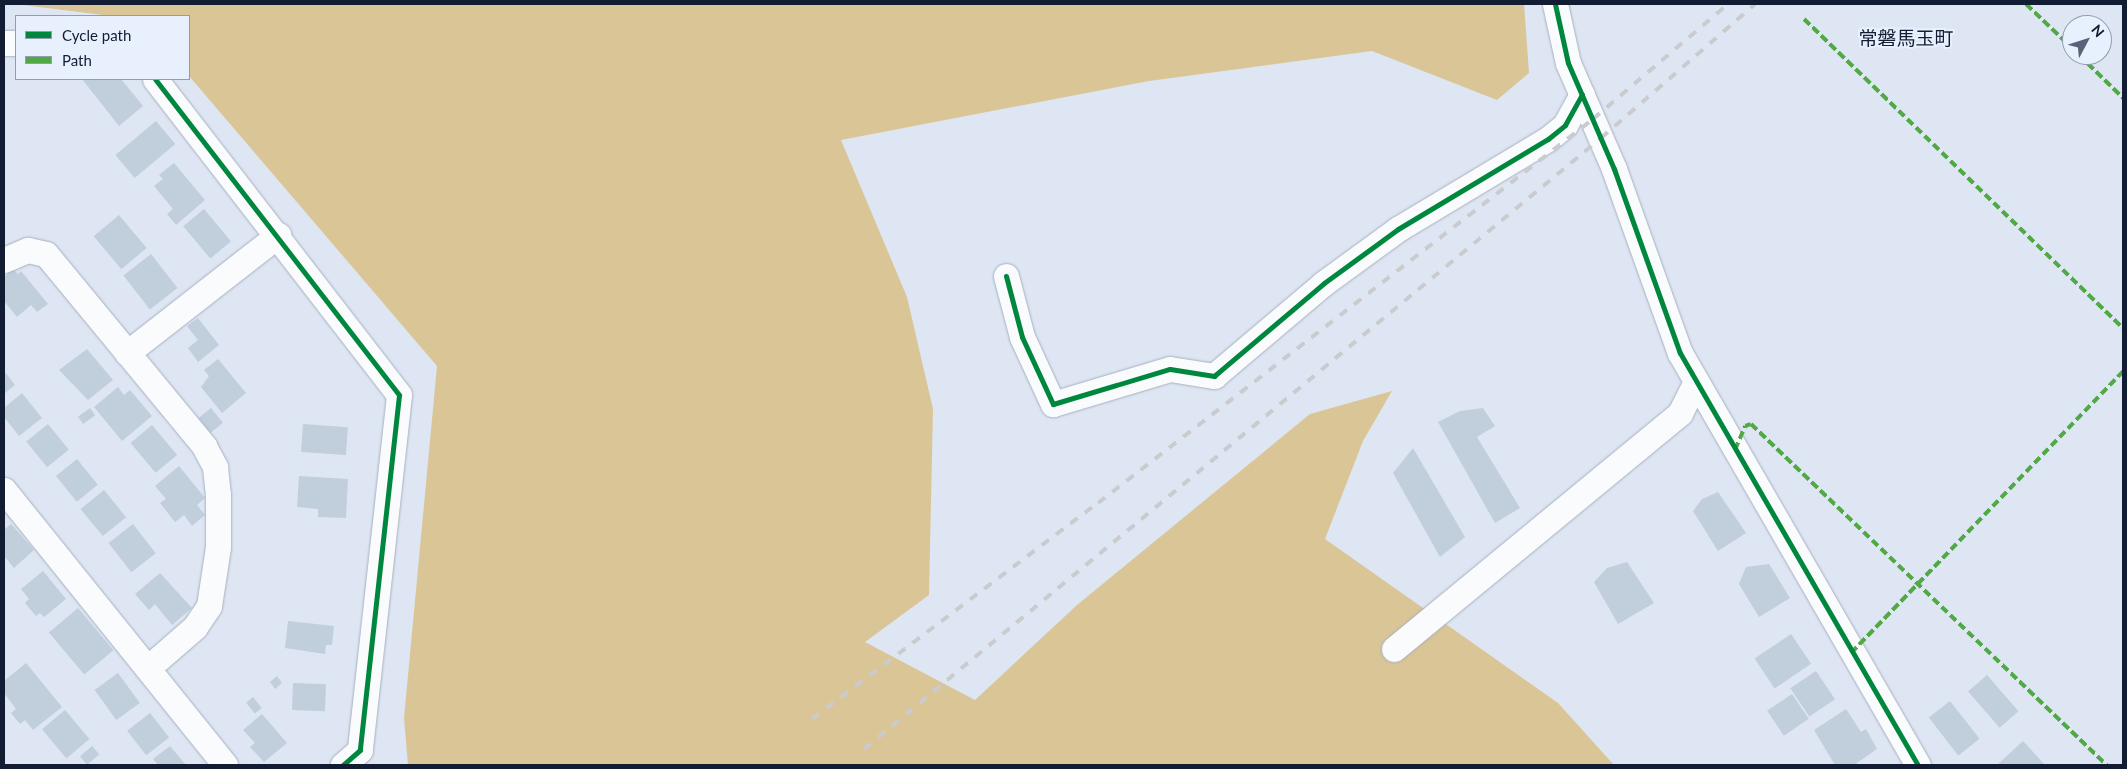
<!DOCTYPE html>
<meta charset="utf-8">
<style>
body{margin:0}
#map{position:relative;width:2127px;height:769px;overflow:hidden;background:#dee6f3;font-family:Lato,"Noto Sans JP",sans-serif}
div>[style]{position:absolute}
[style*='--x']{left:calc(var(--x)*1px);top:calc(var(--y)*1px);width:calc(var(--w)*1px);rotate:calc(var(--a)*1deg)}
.forest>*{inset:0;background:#dac597}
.building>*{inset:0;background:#c1cedc;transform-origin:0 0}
.roads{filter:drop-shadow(0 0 1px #a7b0c1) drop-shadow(0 0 1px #a7b0c1)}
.street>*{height:25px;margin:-12.5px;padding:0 12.5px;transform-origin:12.5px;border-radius:12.5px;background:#fafbfd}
.rail>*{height:4px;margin-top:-2px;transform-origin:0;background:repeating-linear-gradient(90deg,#c9cbcf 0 9px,transparent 0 18px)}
.quiet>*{height:4px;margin-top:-2px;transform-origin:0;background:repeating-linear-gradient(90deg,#51a945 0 8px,transparent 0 12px)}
.cycleway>*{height:5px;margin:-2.5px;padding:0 2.5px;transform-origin:2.5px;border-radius:2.5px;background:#00873e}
span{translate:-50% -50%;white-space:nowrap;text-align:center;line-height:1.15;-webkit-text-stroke:4px #e9f0fd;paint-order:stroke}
.quarter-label{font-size:19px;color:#121d34}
.frame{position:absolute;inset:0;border:5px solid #121d34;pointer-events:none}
.legend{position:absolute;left:15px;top:15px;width:175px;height:65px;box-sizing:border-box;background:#e9f0fd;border:1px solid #939cad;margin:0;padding:6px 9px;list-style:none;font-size:15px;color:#121d34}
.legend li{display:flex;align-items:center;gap:10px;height:25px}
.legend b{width:25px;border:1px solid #939cad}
.north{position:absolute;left:2062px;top:15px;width:50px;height:50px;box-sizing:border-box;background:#e9f0fd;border:1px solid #939cad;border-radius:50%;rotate:50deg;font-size:14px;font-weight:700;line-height:20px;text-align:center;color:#121d34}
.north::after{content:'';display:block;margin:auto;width:18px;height:22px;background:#596377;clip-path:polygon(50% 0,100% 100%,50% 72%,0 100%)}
</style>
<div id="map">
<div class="forest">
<div style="clip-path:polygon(15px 4px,1524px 4px,1529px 73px,1497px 100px,1372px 51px,1149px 81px,841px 140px,907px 297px,933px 409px,929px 595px,865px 642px,975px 700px,1077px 605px,1310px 414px,1392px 391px,1363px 441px,1325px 539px,1558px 703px,1614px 765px,408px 765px,404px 718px,437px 366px,189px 76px,189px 16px,111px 16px)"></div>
</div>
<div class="building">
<div style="clip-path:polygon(82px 79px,121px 79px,143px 106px,119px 126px)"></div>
<div style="left:156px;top:121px;width:30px;height:53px;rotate:50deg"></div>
<div style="clip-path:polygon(174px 163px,205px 200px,176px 225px,167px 214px,173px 209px,154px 186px,163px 179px,159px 175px)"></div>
<div style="left:204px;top:209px;width:42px;height:27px;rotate:50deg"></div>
<div style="left:119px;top:215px;width:43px;height:33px;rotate:50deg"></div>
<div style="left:151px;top:254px;width:43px;height:35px;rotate:52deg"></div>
<div style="clip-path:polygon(13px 269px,18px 274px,21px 271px,48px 304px,37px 312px,31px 305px,17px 317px,4px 301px,4px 277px)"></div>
<div style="clip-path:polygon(198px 318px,219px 345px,198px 362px,188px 348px,198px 340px,187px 326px)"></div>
<div style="clip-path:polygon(87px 349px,113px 380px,88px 400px,59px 370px)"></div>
<div style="clip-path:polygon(218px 359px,246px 393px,222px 413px,201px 387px,209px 376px,204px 370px)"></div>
<div style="clip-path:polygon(4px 371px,15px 385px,4px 394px)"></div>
<div style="clip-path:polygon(118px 387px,124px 395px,130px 390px,152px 416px,122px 441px,94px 407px)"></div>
<div style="clip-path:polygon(22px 393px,42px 418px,19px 436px,4px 417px,4px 408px)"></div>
<div style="left:90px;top:408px;width:9px;height:15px;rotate:54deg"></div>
<div style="left:211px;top:408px;width:19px;height:16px;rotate:51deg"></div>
<div style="clip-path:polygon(1483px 408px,1495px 426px,1477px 437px,1520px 508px,1495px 523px,1438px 422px,1460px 411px)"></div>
<div style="left:48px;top:424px;width:33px;height:28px;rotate:51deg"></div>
<div style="left:303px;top:424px;width:45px;height:28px;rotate:4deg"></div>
<div style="left:152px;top:425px;width:39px;height:28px;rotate:50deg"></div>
<div style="clip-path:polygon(1413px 448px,1465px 537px,1440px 557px,1393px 473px)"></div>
<div style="left:77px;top:459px;width:33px;height:27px;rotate:51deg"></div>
<div style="clip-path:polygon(179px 466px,205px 498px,197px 505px,205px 515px,192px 526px,184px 515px,175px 522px,160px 503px,166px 499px,155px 486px)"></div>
<div style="clip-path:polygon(299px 476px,348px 479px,346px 518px,318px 517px,318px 509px,297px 507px)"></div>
<div style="left:104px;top:490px;width:35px;height:30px;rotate:51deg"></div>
<div style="clip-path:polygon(1718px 492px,1746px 533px,1718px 551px,1693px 511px,1702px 499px)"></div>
<div style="clip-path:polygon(11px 524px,34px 550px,14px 568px,4px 556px,4px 530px)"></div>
<div style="left:133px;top:524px;width:37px;height:31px;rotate:52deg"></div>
<div style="clip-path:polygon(1627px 562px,1654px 603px,1618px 624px,1594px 582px,1607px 568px)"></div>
<div style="clip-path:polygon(1769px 564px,1790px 598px,1759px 617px,1739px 584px,1746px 567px)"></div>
<div style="clip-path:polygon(43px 571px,66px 599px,44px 617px,40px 613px,36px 616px,25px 603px,29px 599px,21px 589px)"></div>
<div style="clip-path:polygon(160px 573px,192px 608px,172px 625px,155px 604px,149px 610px,135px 594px)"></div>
<div style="left:78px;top:608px;width:55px;height:38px;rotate:50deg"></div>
<div style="clip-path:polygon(288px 621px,334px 626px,332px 645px,326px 645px,325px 654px,285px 648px)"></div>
<div style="left:1791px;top:634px;width:36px;height:44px;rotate:56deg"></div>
<div style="clip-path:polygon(26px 663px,62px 707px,33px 730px,25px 720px,20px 724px,11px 713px,16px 709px,4px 693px,4px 681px)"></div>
<div style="left:1816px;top:671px;width:34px;height:31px;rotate:56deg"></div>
<div style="left:118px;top:673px;width:37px;height:29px;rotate:54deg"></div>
<div style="left:1987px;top:675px;width:48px;height:25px;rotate:49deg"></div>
<div style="clip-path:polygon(277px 676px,282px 683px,275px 689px,270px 682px)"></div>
<div style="left:293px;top:683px;width:33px;height:27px;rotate:2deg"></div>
<div style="left:1792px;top:694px;width:30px;height:30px;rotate:56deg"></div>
<div style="left:253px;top:697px;width:14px;height:9px;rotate:51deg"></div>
<div style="left:1950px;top:701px;width:48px;height:27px;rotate:52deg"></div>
<div style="clip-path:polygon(1846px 709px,1861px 732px,1866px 729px,1877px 749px,1854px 765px,1835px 765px,1814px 730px)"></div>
<div style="left:65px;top:710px;width:38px;height:30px;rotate:50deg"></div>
<div style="left:150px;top:713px;width:31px;height:29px;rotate:52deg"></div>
<div style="clip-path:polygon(262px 714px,287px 743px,264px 762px,250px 747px,255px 743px,243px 730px)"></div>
<div style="clip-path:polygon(2023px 741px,2045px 765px,1999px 765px,1998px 764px)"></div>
<div style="left:92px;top:746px;width:11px;height:16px;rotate:49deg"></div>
<div style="clip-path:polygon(170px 746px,186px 765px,158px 765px,153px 759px)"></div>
</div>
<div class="roads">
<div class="street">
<div style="--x:1555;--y:4;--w:60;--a:77.6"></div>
<div style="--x:1568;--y:63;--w:116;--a:66.5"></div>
<div style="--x:1614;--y:169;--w:195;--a:70.3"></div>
<div style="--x:1680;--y:353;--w:476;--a:60"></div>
<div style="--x:4;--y:43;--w:12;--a:0"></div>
<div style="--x:155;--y:79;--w:399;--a:52.3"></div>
<div style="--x:399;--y:395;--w:357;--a:96.3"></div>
<div style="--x:360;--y:750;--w:23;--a:139"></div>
<div style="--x:4;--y:260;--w:26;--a:-23"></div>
<div style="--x:28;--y:250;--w:18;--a:13"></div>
<div style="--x:46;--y:254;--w:249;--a:50.5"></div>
<div style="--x:204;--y:446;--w:24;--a:62"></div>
<div style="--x:215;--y:467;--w:27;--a:84"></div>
<div style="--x:218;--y:494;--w:53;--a:90"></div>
<div style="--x:218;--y:547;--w:60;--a:98.7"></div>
<div style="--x:209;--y:606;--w:25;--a:124"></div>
<div style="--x:195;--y:627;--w:61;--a:139"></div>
<div style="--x:1006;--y:276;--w:63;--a:75.3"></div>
<div style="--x:1022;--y:337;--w:74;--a:65.2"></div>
<div style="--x:1053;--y:404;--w:122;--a:-16.7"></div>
<div style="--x:1170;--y:369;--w:45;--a:9"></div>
<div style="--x:1214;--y:376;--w:144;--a:-40.2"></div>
<div style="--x:1324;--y:283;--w:92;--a:-36.1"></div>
<div style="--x:1398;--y:229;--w:175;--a:-31"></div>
<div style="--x:1548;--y:139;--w:22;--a:-39"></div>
<div style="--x:1565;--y:125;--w:35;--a:-61"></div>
<div style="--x:127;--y:353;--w:192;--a:-38"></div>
<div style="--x:4;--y:490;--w:353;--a:51.2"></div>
<div style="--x:1394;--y:649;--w:371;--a:-39.5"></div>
<div style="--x:1680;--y:413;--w:35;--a:-63"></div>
</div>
</div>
<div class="rail">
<div style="--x:812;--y:719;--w:358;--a:-37.1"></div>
<div style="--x:1098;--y:503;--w:626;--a:-37.8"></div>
<div style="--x:1593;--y:119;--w:177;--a:-40.4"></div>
<div style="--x:864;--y:749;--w:957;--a:-39.66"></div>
<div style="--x:1601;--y:138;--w:204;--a:-41"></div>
</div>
<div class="quiet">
<div style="--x:2026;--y:4;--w:64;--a:43.7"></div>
<div style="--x:1804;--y:19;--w:444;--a:44.1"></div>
<div style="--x:2079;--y:55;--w:62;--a:44.3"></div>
<div style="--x:1735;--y:450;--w:26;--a:-67"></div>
<div style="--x:1745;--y:426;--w:6;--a:-18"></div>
<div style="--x:1751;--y:424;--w:493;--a:43.8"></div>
<div style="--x:1851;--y:653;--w:392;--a:-46"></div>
</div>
<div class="cycleway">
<div style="--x:1555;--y:4;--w:60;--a:77.6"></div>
<div style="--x:1568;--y:63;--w:116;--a:66.5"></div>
<div style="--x:1614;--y:169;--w:195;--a:70.3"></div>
<div style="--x:1680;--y:353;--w:476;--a:60"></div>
<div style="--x:155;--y:79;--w:399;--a:52.3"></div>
<div style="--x:399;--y:395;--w:357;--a:96.3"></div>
<div style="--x:360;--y:750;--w:23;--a:139"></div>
<div style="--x:1006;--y:276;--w:63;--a:75.3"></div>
<div style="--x:1022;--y:337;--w:74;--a:65.2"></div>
<div style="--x:1053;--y:404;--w:122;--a:-16.7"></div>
<div style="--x:1170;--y:369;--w:45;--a:9"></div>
<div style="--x:1214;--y:376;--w:144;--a:-40.2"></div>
<div style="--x:1324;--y:283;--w:92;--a:-36.1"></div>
<div style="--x:1398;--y:229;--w:175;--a:-31"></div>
<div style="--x:1548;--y:139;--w:22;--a:-39"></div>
<div style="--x:1565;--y:125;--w:35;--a:-61"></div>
</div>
<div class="quarter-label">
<span style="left:1906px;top:38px">常磐馬玉町</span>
</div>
<div class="frame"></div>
<ul class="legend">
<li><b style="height:6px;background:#00873e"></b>Cycle path</li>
<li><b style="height:6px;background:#51a945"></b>Path</li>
</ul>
<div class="north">N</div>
</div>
